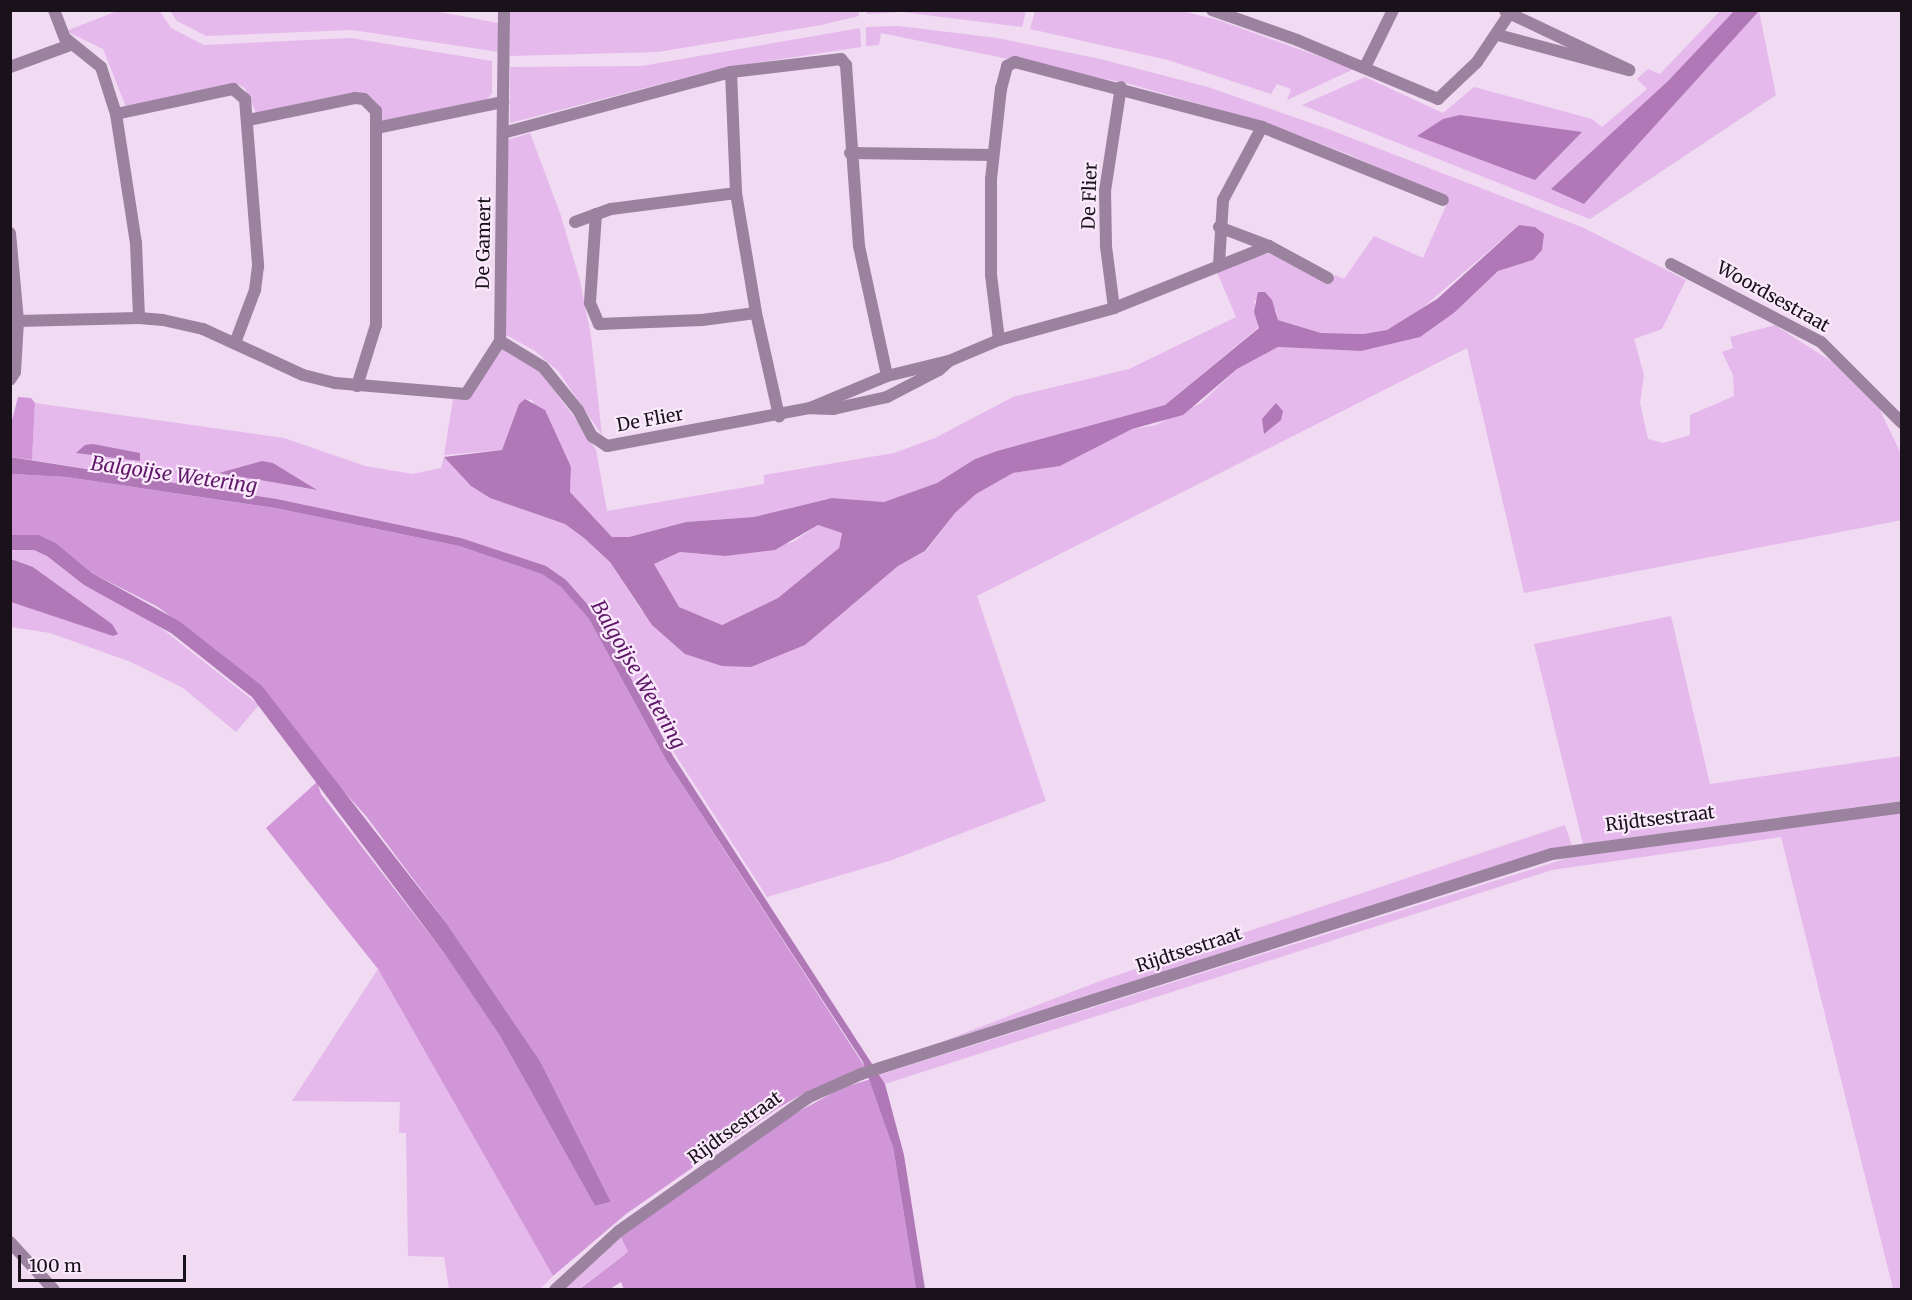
<!DOCTYPE html>
<style>
body{margin:0}
#map{position:relative;width:1912px;height:1300px;overflow:hidden;background:#f0dbf3;font-family:Merriweather,serif}
div>[style]{position:absolute}
[style*='--x']{left:calc(var(--x)*1px);top:calc(var(--y)*1px);width:calc(var(--w)*1px);rotate:calc(var(--a)*1deg)}
.green>*{inset:0;background:#e5b9eb}
.forest>*{inset:0;background:#d096d8}
.water>*{inset:0;background:#b078b7}
.street>*{height:12px;margin:-6px;padding:0 6px;transform-origin:6px;border-radius:6px;background:#9b839f}
span{translate:-50% -50%;white-space:nowrap;text-align:center;line-height:1.15;-webkit-text-stroke:4.5px #fbeafd;paint-order:stroke}
.street-label{font-size:18px;color:#19121a}
.water-label{font-size:20px;color:#5e1867;font-style:italic}
.frame{position:absolute;inset:0;border:12px solid #19121a;pointer-events:none}
.scale{position:absolute;left:18px;top:1255px;width:168px;height:27px;box-sizing:border-box;border:3px solid #19121a;border-top:0;padding-left:8px;font-size:18px;line-height:21px;white-space:nowrap;color:#19121a;-webkit-text-stroke:4px #fbeafd;paint-order:stroke}
</style>
<div id="map">
<div class="green">
<div style="clip-path:polygon(159px 10px,171px 28px,204px 45px,351px 38px,492px 61px,492px 93px,486px 101px,382px 121px,372px 98px,361px 94px,256px 113px,245px 88px,237px 84px,126px 107px,103px 49px,66px 31px,117px 11px)"></div>
<div style="clip-path:polygon(859px 10px,859px 16px,821px 25px,658px 52px,510px 56px,509px 11px)"></div>
<div style="clip-path:polygon(170px 11px,435px 11px,498px 23px,499px 52px,352px 30px,206px 36px,177px 21px)"></div>
<div style="clip-path:polygon(867px 11px,867px 10px,1026px 11px,1022px 27px,902px 12px,867px 14px)"></div>
<div style="clip-path:polygon(1035px 11px,1182px 11px,1218px 20px,1354px 69px,1287px 100px,1291px 89px,1277px 84px,1271px 94px,1168px 60px,1030px 29px)"></div>
<div style="clip-path:polygon(1720px 11px,1735px 11px,1668px 81px,1584px 204px,1759px 11px,1776px 95px,1590px 219px,1302px 105px,1365px 77px,1443px 113px,1474px 87px,1592px 119px,1602px 127px,1647px 89px,1637px 79px,1648px 69px,1660px 74px)"></div>
<div style="clip-path:polygon(evenodd,898px 26px,997px 38px,1100px 59px,1208px 87px,1328px 129px,1584px 228px,1686px 280px,1662px 329px,1634px 339px,1644px 375px,1640px 403px,1648px 439px,1663px 443px,1690px 435px,1690px 415px,1734px 396px,1733px 375px,1722px 352px,1733px 348px,1730px 337px,1775px 325px,1832px 362px,1880px 410px,1901px 454px,1902px 520px,1524px 593px,1467px 348px,977px 596px,1046px 801px,889px 861px,767px 897px,639px 698px,461px 538px,277px 499px,32px 460px,35px 403px,284px 438px,365px 466px,413px 474px,441px 468px,444px 457px,471px 486px,490px 498px,565px 524px,584px 538px,610px 562px,641px 610px,751px 667px,805px 645px,898px 566px,926px 551px,955px 513px,976px 494px,1013px 473px,1060px 466px,1132px 429px,1156px 425px,1201px 403px,1237px 369px,1278px 347px,1361px 351px,1455px 312px,1498px 271px,1533px 260px,1519px 225px,1413px 316px,1387px 330px,1363px 334px,1321px 333px,1278px 320px,1276px 310px,1254px 300px,1259px 327px,1165px 405px,997px 451px,975px 459px,937px 483px,884px 502px,832px 498px,754px 517px,686px 522px,629px 537px,612px 537px,570px 492px,571px 467px,532px 400px,525px 399px,519px 404px,502px 450px,444px 455px,453px 399px,463px 400px,470px 396px,500px 348px,537px 368px,583px 429px,596px 450px,607px 511px,764px 484px,764px 475px,894px 453px,935px 438px,1013px 397px,1129px 369px,1236px 317px,1216px 270px,1270px 253px,1328px 284px,1335px 275px,1344px 279px,1374px 236px,1423px 258px,1449px 199px,1350px 155px,1266px 123px,1130px 84px,881px 33px,879px 45px,866px 46px,866px 27px,898px 26px,273px 463px,315px 490px,221px 473px,239px 468px,273px 463px)"></div>
<div style="clip-path:polygon(860px 28px,861px 47px,722px 68px,510px 123px,510px 67px,642px 66px)"></div>
<div style="clip-path:polygon(530px 133px,561px 216px,580px 281px,591px 336px,602px 435px,558px 371px,535px 351px,506px 335px,508px 140px)"></div>
<div style="clip-path:polygon(818px 525px,842px 533px,839px 548px,778px 598px,722px 625px,678px 607px,654px 564px,680px 552px,725px 556px,793px 542px)"></div>
<div style="clip-path:polygon(11px 550px,34px 550px,47px 556px,84px 585px,151px 620px,259px 705px,236px 732px,183px 688px,131px 662px,50px 633px,11px 627px,11px 602px,73px 621px,112px 624px,33px 567px,11px 559px)"></div>
<div style="clip-path:polygon(1671px 616px,1710px 784px,1901px 756px,1901px 801px,1583px 844px,1534px 644px)"></div>
<div style="clip-path:polygon(1901px 810px,1901px 1289px,1893px 1289px,1781px 837px,1552px 870px,885px 1084px,879px 1075px,1580px 854px)"></div>
<div style="clip-path:polygon(1565px 825px,1572px 846px,941px 1042px,1103px 980px)"></div>
<div style="clip-path:polygon(378px 969px,553px 1276px,540px 1289px,449px 1289px,444px 1257px,408px 1256px,406px 1133px,399px 1133px,400px 1102px,292px 1101px)"></div>
<div style="clip-path:polygon(620px 1235px,628px 1252px,578px 1289px,559px 1290px)"></div>
</div>
<div class="forest">
<div style="clip-path:polygon(18px 397px,31px 398px,35px 403px,32px 460px,11px 457px,10px 428px)"></div>
<div style="clip-path:polygon(10px 474px,66px 477px,275px 508px,459px 546px,542px 574px,561px 587px,589px 619px,666px 760px,865px 1067px,808px 1091px,778px 1108px,626px 1214px,553px 1276px,378px 969px,266px 828px,317px 782px,321px 794px,444px 953px,500px 1036px,595px 1206px,611px 1202px,540px 1061px,447px 924px,366px 816px,216px 650px,158px 607px,92px 573px,56px 543px,39px 535px,11px 535px)"></div>
<div style="clip-path:polygon(871px 1079px,893px 1147px,916px 1289px,624px 1290px,621px 1282px,610px 1289px,578px 1290px,628px 1252px,620px 1235px,772px 1126px,842px 1088px)"></div>
</div>
<div class="water">
<div style="clip-path:polygon(1735px 10px,1759px 11px,1584px 204px,1551px 189px,1668px 81px)"></div>
<div style="clip-path:polygon(1460px 115px,1582px 132px,1535px 180px,1417px 136px,1443px 119px)"></div>
<div style="clip-path:polygon(evenodd,1519px 225px,1535px 227px,1544px 234px,1542px 250px,1533px 260px,1498px 271px,1455px 312px,1420px 337px,1361px 351px,1278px 347px,1237px 369px,1183px 415px,1132px 429px,1060px 466px,1013px 473px,976px 494px,955px 513px,925px 551px,898px 566px,805px 645px,751px 667px,722px 666px,685px 654px,652px 625px,610px 562px,584px 538px,565px 524px,490px 498px,471px 486px,444px 457px,502px 450px,519px 404px,525px 399px,545px 410px,571px 467px,570px 492px,612px 537px,629px 537px,686px 522px,754px 517px,832px 498px,884px 502px,937px 483px,975px 459px,997px 451px,1165px 405px,1259px 328px,1254px 312px,1258px 292px,1265px 292px,1272px 300px,1278px 320px,1301px 327px,1321px 333px,1363px 334px,1387px 330px,1437px 299px,1519px 225px,818px 525px,842px 533px,839px 548px,778px 598px,722px 625px,679px 607px,654px 564px,680px 552px,725px 556px,775px 550px,818px 525px)"></div>
<div style="clip-path:polygon(1276px 403px,1283px 411px,1281px 420px,1264px 434px,1262px 419px)"></div>
<div style="clip-path:polygon(93px 444px,140px 453px,140px 461px,76px 453px,85px 445px)"></div>
<div style="clip-path:polygon(10px 457px,277px 499px,461px 538px,546px 566px,566px 580px,596px 614px,673px 756px,885px 1084px,904px 1155px,925px 1289px,916px 1289px,893px 1147px,863px 1062px,666px 760px,589px 619px,561px 587px,542px 574px,459px 546px,275px 508px,66px 477px,11px 474px)"></div>
<div style="clip-path:polygon(262px 461px,273px 463px,317px 490px,219px 473px)"></div>
<div style="clip-path:polygon(11px 535px,39px 535px,56px 543px,92px 573px,179px 621px,262px 686px,447px 924px,540px 1061px,611px 1202px,595px 1206px,500px 1036px,444px 953px,252px 697px,171px 633px,84px 585px,47px 556px,34px 550px,11px 550px)"></div>
<div style="clip-path:polygon(11px 559px,33px 567px,112px 624px,118px 634px,113px 636px,11px 602px)"></div>
</div>
<div class="street">
<div style="--x:54;--y:10;--w:30;--a:69"></div>
<div style="--x:65;--y:38;--w:46;--a:38.9"></div>
<div style="--x:101;--y:67;--w:49;--a:72.3"></div>
<div style="--x:116;--y:114;--w:131;--a:81.2"></div>
<div style="--x:136;--y:243;--w:75;--a:87.7"></div>
<div style="--x:1212;--y:10;--w:90;--a:19.4"></div>
<div style="--x:1297;--y:40;--w:153;--a:22.7"></div>
<div style="--x:1438;--y:99;--w:54;--a:-43.5"></div>
<div style="--x:1477;--y:62;--w:63;--a:-56.1"></div>
<div style="--x:1498;--y:35;--w:136;--a:15"></div>
<div style="--x:1629;--y:70;--w:137;--a:-154.6"></div>
<div style="--x:10;--y:67;--w:64;--a:-20.1"></div>
<div style="--x:1365;--y:67;--w:64;--a:-63.8"></div>
<div style="--x:731;--y:72;--w:121;--a:87.6"></div>
<div style="--x:736;--y:193;--w:122;--a:80.5"></div>
<div style="--x:756;--y:313;--w:106;--a:77.4"></div>
<div style="--x:116;--y:114;--w:120;--a:-12.1"></div>
<div style="--x:233;--y:89;--w:16;--a:40"></div>
<div style="--x:245;--y:99;--w:168;--a:85.5"></div>
<div style="--x:258;--y:266;--w:24;--a:97"></div>
<div style="--x:255;--y:290;--w:57;--a:110.7"></div>
<div style="--x:248;--y:120;--w:109;--a:-11.6"></div>
<div style="--x:355;--y:98;--w:9;--a:6"></div>
<div style="--x:364;--y:99;--w:17;--a:45"></div>
<div style="--x:376;--y:111;--w:214;--a:90"></div>
<div style="--x:376;--y:325;--w:64;--a:107.3"></div>
<div style="--x:376;--y:128;--w:130;--a:-11.6"></div>
<div style="--x:503;--y:133;--w:236;--a:-15"></div>
<div style="--x:731;--y:72;--w:111;--a:-6.7"></div>
<div style="--x:841;--y:59;--w:8;--a:50"></div>
<div style="--x:846;--y:65;--w:181;--a:85.9"></div>
<div style="--x:859;--y:246;--w:133;--a:77.8"></div>
<div style="--x:850;--y:153;--w:143;--a:0.8"></div>
<div style="--x:596;--y:214;--w:89;--a:93.9"></div>
<div style="--x:590;--y:303;--w:23;--a:67"></div>
<div style="--x:599;--y:324;--w:103;--a:-2.2"></div>
<div style="--x:702;--y:320;--w:54;--a:-7.4"></div>
<div style="--x:575;--y:222;--w:38;--a:-20"></div>
<div style="--x:611;--y:209;--w:126;--a:-7.3"></div>
<div style="--x:1219;--y:227;--w:53;--a:20.8"></div>
<div style="--x:10;--y:233;--w:88;--a:84.8"></div>
<div style="--x:18;--y:321;--w:51;--a:93.4"></div>
<div style="--x:15;--y:372;--w:9;--a:122"></div>
<div style="--x:1219;--y:264;--w:64;--a:-86.4"></div>
<div style="--x:1223;--y:200;--w:83;--a:-61.9"></div>
<div style="--x:1671;--y:264;--w:169;--a:27.5"></div>
<div style="--x:1821;--y:342;--w:115;--a:45"></div>
<div style="--x:1114;--y:308;--w:63;--a:-97.4"></div>
<div style="--x:1106;--y:246;--w:55;--a:-91"></div>
<div style="--x:1105;--y:191;--w:105;--a:-81.3"></div>
<div style="--x:18;--y:321;--w:121;--a:-1.4"></div>
<div style="--x:139;--y:318;--w:24;--a:5"></div>
<div style="--x:163;--y:320;--w:41;--a:12.7"></div>
<div style="--x:203;--y:329;--w:110;--a:24.7"></div>
<div style="--x:303;--y:375;--w:33;--a:14"></div>
<div style="--x:335;--y:383;--w:131;--a:4.8"></div>
<div style="--x:466;--y:394;--w:63;--a:-57.3"></div>
<div style="--x:500;--y:341;--w:331;--a:-89.3"></div>
<div style="--x:999;--y:340;--w:65;--a:-97"></div>
<div style="--x:991;--y:275;--w:96;--a:-90"></div>
<div style="--x:991;--y:179;--w:91;--a:-83.7"></div>
<div style="--x:1001;--y:89;--w:24;--a:-75"></div>
<div style="--x:1007;--y:66;--w:9;--a:-27"></div>
<div style="--x:1015;--y:62;--w:255;--a:14.7"></div>
<div style="--x:1262;--y:127;--w:195;--a:22"></div>
<div style="--x:500;--y:341;--w:50;--a:31.2"></div>
<div style="--x:543;--y:367;--w:55;--a:50.9"></div>
<div style="--x:578;--y:410;--w:30;--a:62"></div>
<div style="--x:592;--y:436;--w:18;--a:34"></div>
<div style="--x:607;--y:446;--w:207;--a:-10.6"></div>
<div style="--x:949;--y:361;--w:13;--a:138"></div>
<div style="--x:939;--y:370;--w:59;--a:152.6"></div>
<div style="--x:887;--y:397;--w:55;--a:167.5"></div>
<div style="--x:833;--y:409;--w:23;--a:-178"></div>
<div style="--x:810;--y:408;--w:83;--a:-22.6"></div>
<div style="--x:887;--y:376;--w:64;--a:-13.6"></div>
<div style="--x:949;--y:361;--w:54;--a:-22.8"></div>
<div style="--x:999;--y:340;--w:119;--a:-15.5"></div>
<div style="--x:1114;--y:308;--w:167;--a:-21.8"></div>
<div style="--x:1269;--y:246;--w:67;--a:28.5"></div>
<div style="--x:10;--y:1242;--w:65;--a:47.5"></div>
<div style="--x:555;--y:1290;--w:87;--a:-42.7"></div>
<div style="--x:619;--y:1231;--w:232;--a:-35.2"></div>
<div style="--x:809;--y:1097;--w:57;--a:-23.9"></div>
<div style="--x:861;--y:1074;--w:725;--a:-17.66"></div>
<div style="--x:1552;--y:854;--w:353;--a:-7.6"></div>
</div>
<div class="street-label">
<span style="left:1090px;top:196px;rotate:-88deg">De Flier</span>
<span style="left:484px;top:243px;rotate:-89deg">De Gamert</span>
<span style="left:1773px;top:297px;rotate:29deg">Woordsestraat</span>
<span style="left:650px;top:420px;rotate:-10deg">De Flier</span>
<span style="left:1660px;top:819px;rotate:-7deg">Rijdtsestraat</span>
<span style="left:1189px;top:950px;rotate:-18deg">Rijdtsestraat</span>
<span style="left:735px;top:1128px;rotate:-36deg">Rijdtsestraat</span>
</div>
<div class="water-label">
<span style="left:174px;top:474px;rotate:8deg">Balgoijse Wetering</span>
<span style="left:639px;top:674px;rotate:60deg">Balgoijse Wetering</span>
</div>
<div class="frame"></div>
<div class="scale">100 m</div>
</div>
